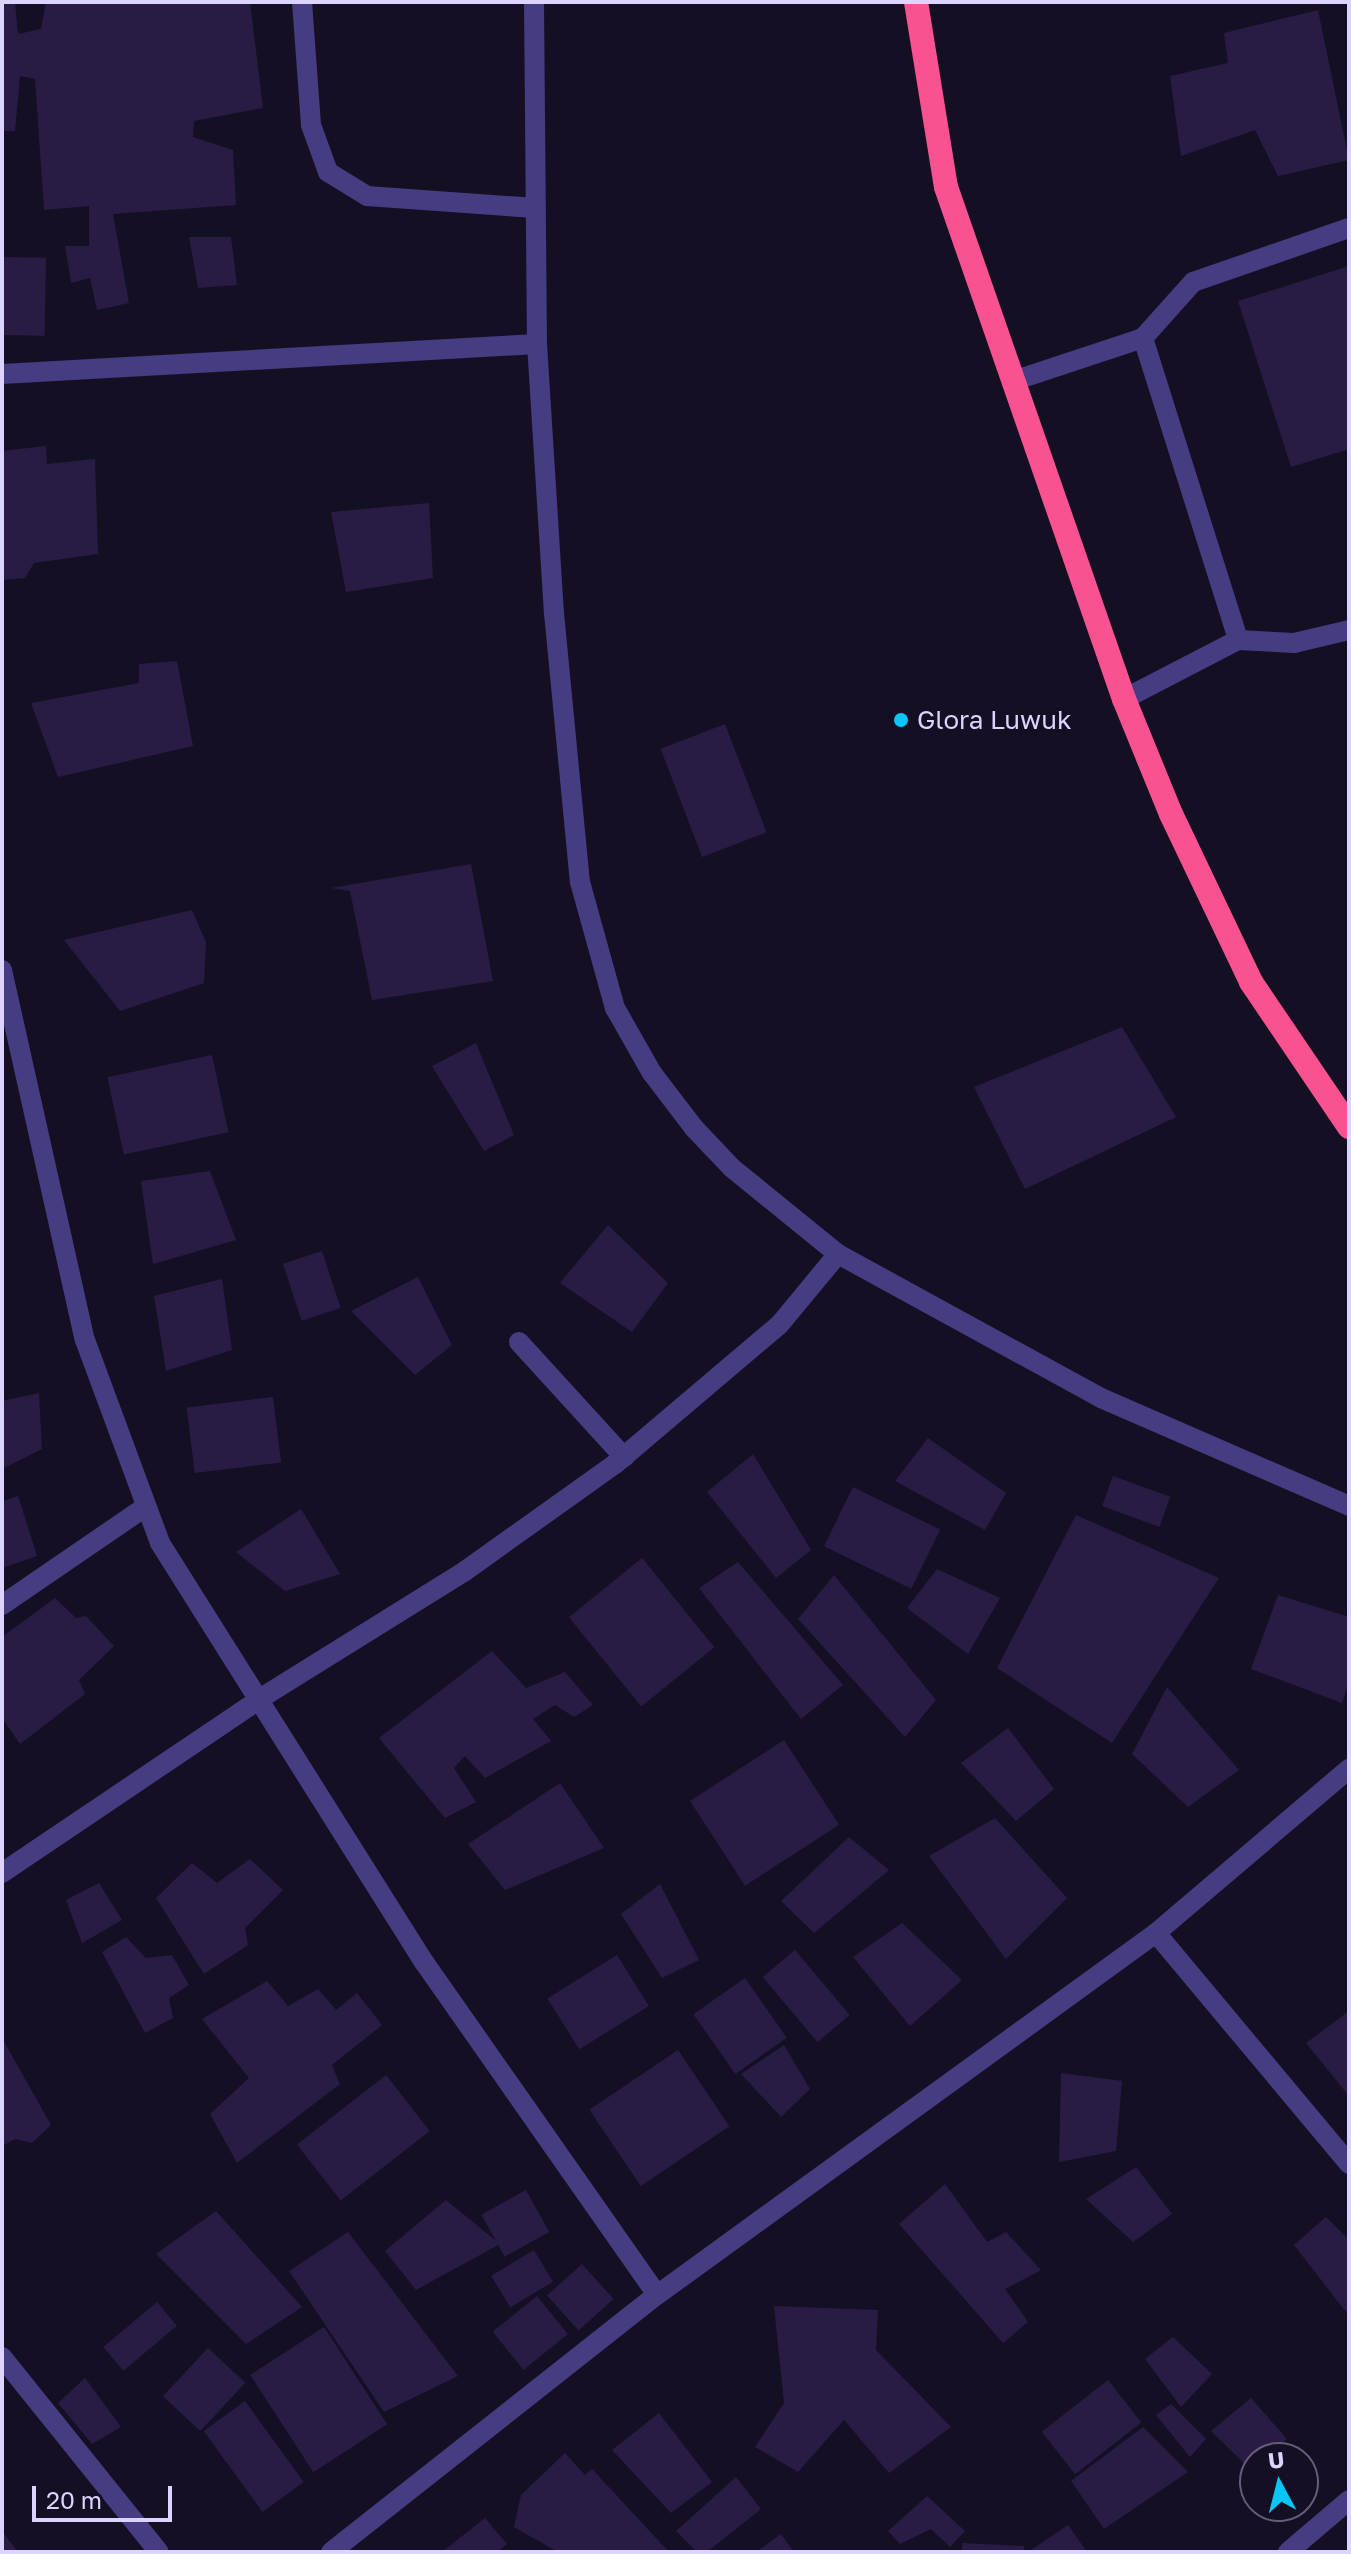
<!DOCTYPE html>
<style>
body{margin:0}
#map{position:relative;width:1351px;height:2554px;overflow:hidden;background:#150f24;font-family:"Golos Text",sans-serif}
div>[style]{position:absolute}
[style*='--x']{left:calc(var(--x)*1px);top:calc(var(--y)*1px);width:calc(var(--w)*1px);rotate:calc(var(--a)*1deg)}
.building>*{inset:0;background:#281c44;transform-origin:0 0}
.minor>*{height:20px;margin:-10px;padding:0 10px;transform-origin:10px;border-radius:10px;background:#453c81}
.highway>*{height:24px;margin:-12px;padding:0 12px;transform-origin:12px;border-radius:12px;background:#fa5291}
.dots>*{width:22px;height:22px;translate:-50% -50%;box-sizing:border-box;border:4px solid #150f24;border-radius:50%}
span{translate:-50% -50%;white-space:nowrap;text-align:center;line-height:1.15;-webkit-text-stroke:6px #150f24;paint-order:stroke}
.poi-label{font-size:26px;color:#dcd3fe}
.left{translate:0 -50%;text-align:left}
.frame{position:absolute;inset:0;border:4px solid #dcd3fe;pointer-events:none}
.north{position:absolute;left:1239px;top:2442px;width:80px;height:80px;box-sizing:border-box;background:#150f24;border:2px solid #655d7b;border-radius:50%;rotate:353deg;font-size:22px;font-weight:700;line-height:32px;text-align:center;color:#dcd3fe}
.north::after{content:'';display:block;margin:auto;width:28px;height:36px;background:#07c5f5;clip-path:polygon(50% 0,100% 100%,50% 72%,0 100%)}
.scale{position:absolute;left:32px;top:2486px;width:140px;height:36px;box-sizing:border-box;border:4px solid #dcd3fe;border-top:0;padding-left:10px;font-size:24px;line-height:28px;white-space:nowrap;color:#dcd3fe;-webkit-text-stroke:6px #150f24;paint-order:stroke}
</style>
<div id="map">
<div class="building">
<div style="clip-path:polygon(2px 2px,15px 2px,18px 34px,41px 29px,46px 2px,250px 2px,263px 108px,194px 121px,193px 137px,233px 150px,236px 205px,113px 214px,129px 303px,97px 310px,90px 278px,71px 283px,65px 246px,89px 246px,89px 206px,44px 210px,35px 79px,20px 76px,15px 131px,2px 131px)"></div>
<div style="clip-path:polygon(1318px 10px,1349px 160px,1278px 176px,1255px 130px,1181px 156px,1170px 76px,1228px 63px,1224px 33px)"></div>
<div style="clip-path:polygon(189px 237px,231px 237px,237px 285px,198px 288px)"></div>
<div style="left:2px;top:257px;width:44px;height:78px;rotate:1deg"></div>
<div style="clip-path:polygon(1349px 266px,1349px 458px,1346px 450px,1291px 467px,1238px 301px)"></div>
<div style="clip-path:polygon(46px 446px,47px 464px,95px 459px,98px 554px,34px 563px,25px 578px,2px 580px,2px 451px)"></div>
<div style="clip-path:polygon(429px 503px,433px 578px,346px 592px,331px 512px)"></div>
<div style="clip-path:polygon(177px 661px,193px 746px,58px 777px,31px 703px,139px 683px,139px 664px)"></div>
<div style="left:725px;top:724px;width:116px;height:69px;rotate:69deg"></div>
<div style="clip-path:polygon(471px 864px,493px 981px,372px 1000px,350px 891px,331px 888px)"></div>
<div style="clip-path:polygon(192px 910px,206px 942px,204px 983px,120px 1011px,64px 940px)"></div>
<div style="clip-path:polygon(1122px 1027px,1176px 1117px,1025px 1189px,974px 1087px)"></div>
<div style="clip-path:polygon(476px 1043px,514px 1135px,484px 1151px,432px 1066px)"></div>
<div style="left:212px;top:1055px;width:79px;height:107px;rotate:78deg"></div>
<div style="clip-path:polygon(210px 1171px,236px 1240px,153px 1264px,141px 1181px)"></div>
<div style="clip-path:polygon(608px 1225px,668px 1283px,632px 1332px,560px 1283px)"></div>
<div style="left:322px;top:1251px;width:60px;height:41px;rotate:72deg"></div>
<div style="clip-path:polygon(418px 1277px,452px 1345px,415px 1375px,351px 1311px)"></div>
<div style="clip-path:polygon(222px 1279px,232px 1350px,166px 1371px,154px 1296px)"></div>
<div style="clip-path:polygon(39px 1393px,42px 1449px,2px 1469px,2px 1401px)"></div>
<div style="left:273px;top:1397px;width:66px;height:87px;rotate:83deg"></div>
<div style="clip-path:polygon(928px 1438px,1006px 1493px,985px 1530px,895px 1481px)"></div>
<div style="clip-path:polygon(753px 1454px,811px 1550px,776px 1578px,707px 1492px)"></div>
<div style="left:1113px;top:1476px;width:61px;height:32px;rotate:20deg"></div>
<div style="left:853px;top:1487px;width:97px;height:66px;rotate:26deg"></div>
<div style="clip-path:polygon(18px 1496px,37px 1556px,2px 1568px,2px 1501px)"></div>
<div style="clip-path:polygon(301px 1509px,340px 1574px,285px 1591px,236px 1552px)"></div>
<div style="clip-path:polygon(1076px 1515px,1219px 1578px,1112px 1743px,997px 1668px)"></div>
<div style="left:642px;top:1558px;width:115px;height:94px;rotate:51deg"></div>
<div style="clip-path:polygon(738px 1562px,843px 1685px,801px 1719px,699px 1588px)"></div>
<div style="clip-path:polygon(937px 1569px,1000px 1598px,968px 1654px,907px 1608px)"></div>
<div style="clip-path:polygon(834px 1575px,936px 1700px,905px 1737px,798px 1619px)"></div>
<div style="clip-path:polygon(1278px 1595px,1349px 1617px,1349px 1682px,1342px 1703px,1251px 1669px)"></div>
<div style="clip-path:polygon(55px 1598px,76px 1618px,86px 1616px,114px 1646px,79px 1680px,85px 1694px,20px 1744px,2px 1718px,2px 1637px)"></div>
<div style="clip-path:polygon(492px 1651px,526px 1688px,565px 1672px,593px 1705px,574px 1717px,555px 1705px,533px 1719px,551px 1741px,485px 1778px,465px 1756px,454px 1768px,476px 1802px,445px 1818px,379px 1738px)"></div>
<div style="clip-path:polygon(1167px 1687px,1239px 1770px,1188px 1807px,1132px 1754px)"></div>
<div style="clip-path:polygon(1008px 1728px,1054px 1789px,1016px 1821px,961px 1763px)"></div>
<div style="left:784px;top:1740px;width:101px;height:112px;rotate:57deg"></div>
<div style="clip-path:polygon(560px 1783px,604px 1848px,505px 1890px,468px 1844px)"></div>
<div style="clip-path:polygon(995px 1818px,1067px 1898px,1006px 1959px,929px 1856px)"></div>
<div style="clip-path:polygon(849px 1837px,889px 1870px,814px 1933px,781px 1901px)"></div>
<div style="clip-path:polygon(250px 1859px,283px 1890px,245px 1928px,248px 1945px,204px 1974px,156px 1898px,192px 1863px,217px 1883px)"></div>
<div style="clip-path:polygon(99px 1883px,122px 1920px,82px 1943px,66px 1900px)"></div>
<div style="clip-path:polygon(660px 1884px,699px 1960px,662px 1978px,621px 1914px)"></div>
<div style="clip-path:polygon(902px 1923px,962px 1980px,910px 2026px,853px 1957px)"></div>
<div style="clip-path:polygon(126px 1937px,146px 1958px,172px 1955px,189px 1985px,169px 1998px,173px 2018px,145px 2033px,102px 1952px)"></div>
<div style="left:795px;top:1950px;width:85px;height:42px;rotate:50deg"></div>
<div style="left:617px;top:1955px;width:60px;height:82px;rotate:58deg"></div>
<div style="left:745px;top:1978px;width:73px;height:63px;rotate:55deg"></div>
<div style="clip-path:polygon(267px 1981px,288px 2006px,318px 1989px,336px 2010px,357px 1993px,382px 2025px,332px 2065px,340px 2084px,237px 2163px,210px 2114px,249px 2078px,202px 2019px)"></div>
<div style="clip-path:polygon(1349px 2011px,1349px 2096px,1306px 2043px)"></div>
<div style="clip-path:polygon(2px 2038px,51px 2125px,32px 2143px,15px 2139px,2px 2146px)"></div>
<div style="clip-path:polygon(784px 2045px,810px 2089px,781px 2117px,741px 2074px)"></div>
<div style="left:678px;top:2050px;width:92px;height:107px;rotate:56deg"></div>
<div style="clip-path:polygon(1061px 2073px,1122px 2081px,1116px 2151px,1059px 2162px)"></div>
<div style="left:386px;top:2075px;width:71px;height:113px;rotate:52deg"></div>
<div style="clip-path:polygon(1136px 2167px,1172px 2214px,1133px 2242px,1086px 2199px)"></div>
<div style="clip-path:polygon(945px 2184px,987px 2242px,1006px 2232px,1041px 2270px,1005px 2289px,1028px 2322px,1003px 2343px,899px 2224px)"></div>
<div style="left:526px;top:2190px;width:48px;height:51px;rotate:61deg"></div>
<div style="clip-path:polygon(446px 2200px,500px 2244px,416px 2290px,385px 2251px)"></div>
<div style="clip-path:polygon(216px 2211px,302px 2307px,246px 2344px,156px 2254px)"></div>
<div style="clip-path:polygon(1326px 2217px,1349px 2240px,1349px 2316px,1294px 2245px)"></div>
<div style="clip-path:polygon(348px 2232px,458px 2376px,384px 2412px,289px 2271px)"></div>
<div style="left:534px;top:2250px;width:37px;height:50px;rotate:59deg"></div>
<div style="left:582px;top:2264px;width:47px;height:47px;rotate:48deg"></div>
<div style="left:537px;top:2296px;width:49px;height:57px;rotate:51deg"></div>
<div style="left:157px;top:2302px;width:31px;height:70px;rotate:50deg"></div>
<div style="clip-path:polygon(774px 2306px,878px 2310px,876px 2350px,951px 2427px,889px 2473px,844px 2420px,798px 2472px,755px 2447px,784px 2403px)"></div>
<div style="left:324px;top:2327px;width:116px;height:88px;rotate:57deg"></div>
<div style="clip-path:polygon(1173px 2337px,1212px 2374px,1181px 2407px,1145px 2359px)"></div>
<div style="left:208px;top:2348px;width:51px;height:66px;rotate:43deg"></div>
<div style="clip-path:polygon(85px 2378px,121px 2427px,92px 2444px,58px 2403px)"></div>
<div style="left:1108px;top:2380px;width:54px;height:84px;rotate:52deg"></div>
<div style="clip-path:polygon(1251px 2398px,1287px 2439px,1263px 2458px,1255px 2458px,1250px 2469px,1211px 2431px)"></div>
<div style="left:245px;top:2401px;width:100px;height:51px;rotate:54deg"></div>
<div style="clip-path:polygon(1171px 2404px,1206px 2439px,1190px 2457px,1156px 2415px)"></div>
<div style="clip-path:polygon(659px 2413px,712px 2482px,671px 2513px,612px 2450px)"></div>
<div style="clip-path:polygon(1143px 2427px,1188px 2472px,1104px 2529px,1071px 2481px)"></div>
<div style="clip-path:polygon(565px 2453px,585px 2475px,592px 2469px,669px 2552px,558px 2552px,514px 2527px,521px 2495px)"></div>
<div style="clip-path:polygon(736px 2477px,761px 2509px,707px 2552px,697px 2552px,676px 2531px)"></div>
<div style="clip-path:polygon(927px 2496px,965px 2531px,950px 2547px,931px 2529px,900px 2544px,888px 2531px)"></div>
<div style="clip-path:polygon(485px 2518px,507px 2544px,497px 2552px,442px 2552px)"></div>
<div style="clip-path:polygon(1068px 2525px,1087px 2552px,1028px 2552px)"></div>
<div style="clip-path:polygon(2px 2531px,18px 2552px,2px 2552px)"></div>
<div style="clip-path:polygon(781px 2534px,794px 2552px,756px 2552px)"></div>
<div style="clip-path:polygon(962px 2543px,1024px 2546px,1024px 2552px,962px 2552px)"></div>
</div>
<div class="minor">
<div style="--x:302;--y:2;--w:123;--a:85.8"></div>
<div style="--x:311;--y:125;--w:50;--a:70.1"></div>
<div style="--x:328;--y:172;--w:46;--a:31.6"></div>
<div style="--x:367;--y:196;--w:169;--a:4.1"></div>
<div style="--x:534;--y:2;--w:342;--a:89.5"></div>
<div style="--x:537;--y:344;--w:270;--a:86.4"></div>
<div style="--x:554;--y:613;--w:270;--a:84.5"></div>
<div style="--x:580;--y:882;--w:131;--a:74.5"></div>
<div style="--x:615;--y:1008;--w:75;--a:60.4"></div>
<div style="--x:652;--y:1073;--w:69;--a:52.6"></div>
<div style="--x:694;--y:1128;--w:55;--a:46.5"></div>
<div style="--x:732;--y:1168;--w:136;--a:39.1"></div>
<div style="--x:838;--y:1254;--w:300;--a:28.7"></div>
<div style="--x:1101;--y:1398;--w:270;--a:23.5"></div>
<div style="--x:1143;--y:338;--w:317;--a:72.5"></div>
<div style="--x:2;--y:374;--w:536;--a:-3.21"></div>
<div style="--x:1013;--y:381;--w:137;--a:-18.3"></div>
<div style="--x:1143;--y:338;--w:75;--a:-48.2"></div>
<div style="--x:1193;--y:282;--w:165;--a:-19.1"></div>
<div style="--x:1124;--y:699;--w:128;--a:-27.4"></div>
<div style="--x:1238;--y:640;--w:56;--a:3.1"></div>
<div style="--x:1294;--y:643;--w:57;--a:-13.3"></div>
<div style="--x:2;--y:970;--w:379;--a:77.4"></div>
<div style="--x:85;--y:1340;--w:216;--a:69.7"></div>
<div style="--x:160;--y:1543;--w:495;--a:57.8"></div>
<div style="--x:424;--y:1962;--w:406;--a:55"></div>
<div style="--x:519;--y:1342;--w:156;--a:47.6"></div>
<div style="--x:2;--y:1605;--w:173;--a:-34.4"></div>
<div style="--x:2;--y:1873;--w:313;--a:-34"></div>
<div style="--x:261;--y:1698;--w:240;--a:-31.9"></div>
<div style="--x:465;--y:1571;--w:184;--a:-35.5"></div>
<div style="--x:615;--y:1464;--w:216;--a:-40.3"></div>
<div style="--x:780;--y:1324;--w:91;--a:-50.4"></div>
<div style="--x:1156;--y:1933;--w:301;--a:50.1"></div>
<div style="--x:2;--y:2357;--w:250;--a:51.2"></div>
<div style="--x:331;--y:2552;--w:415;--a:-38.3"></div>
<div style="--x:657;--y:2295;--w:616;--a:-35.96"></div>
<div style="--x:1156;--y:1933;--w:253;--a:-40.4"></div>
<div style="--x:1288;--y:2552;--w:80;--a:-40.4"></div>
</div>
<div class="highway">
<div style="--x:916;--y:2;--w:187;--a:80.8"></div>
<div style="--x:946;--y:187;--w:542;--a:70.83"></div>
<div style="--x:1124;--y:699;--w:124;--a:67.8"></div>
<div style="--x:1171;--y:814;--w:186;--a:64.5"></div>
<div style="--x:1251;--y:982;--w:175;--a:55.9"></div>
</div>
<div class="dots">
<div style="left:901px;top:720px;background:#07c5f5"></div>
</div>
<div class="poi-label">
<span class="left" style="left:917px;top:720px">Glora Luwuk</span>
</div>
<div class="frame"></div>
<div class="north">U</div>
<div class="scale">20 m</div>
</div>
